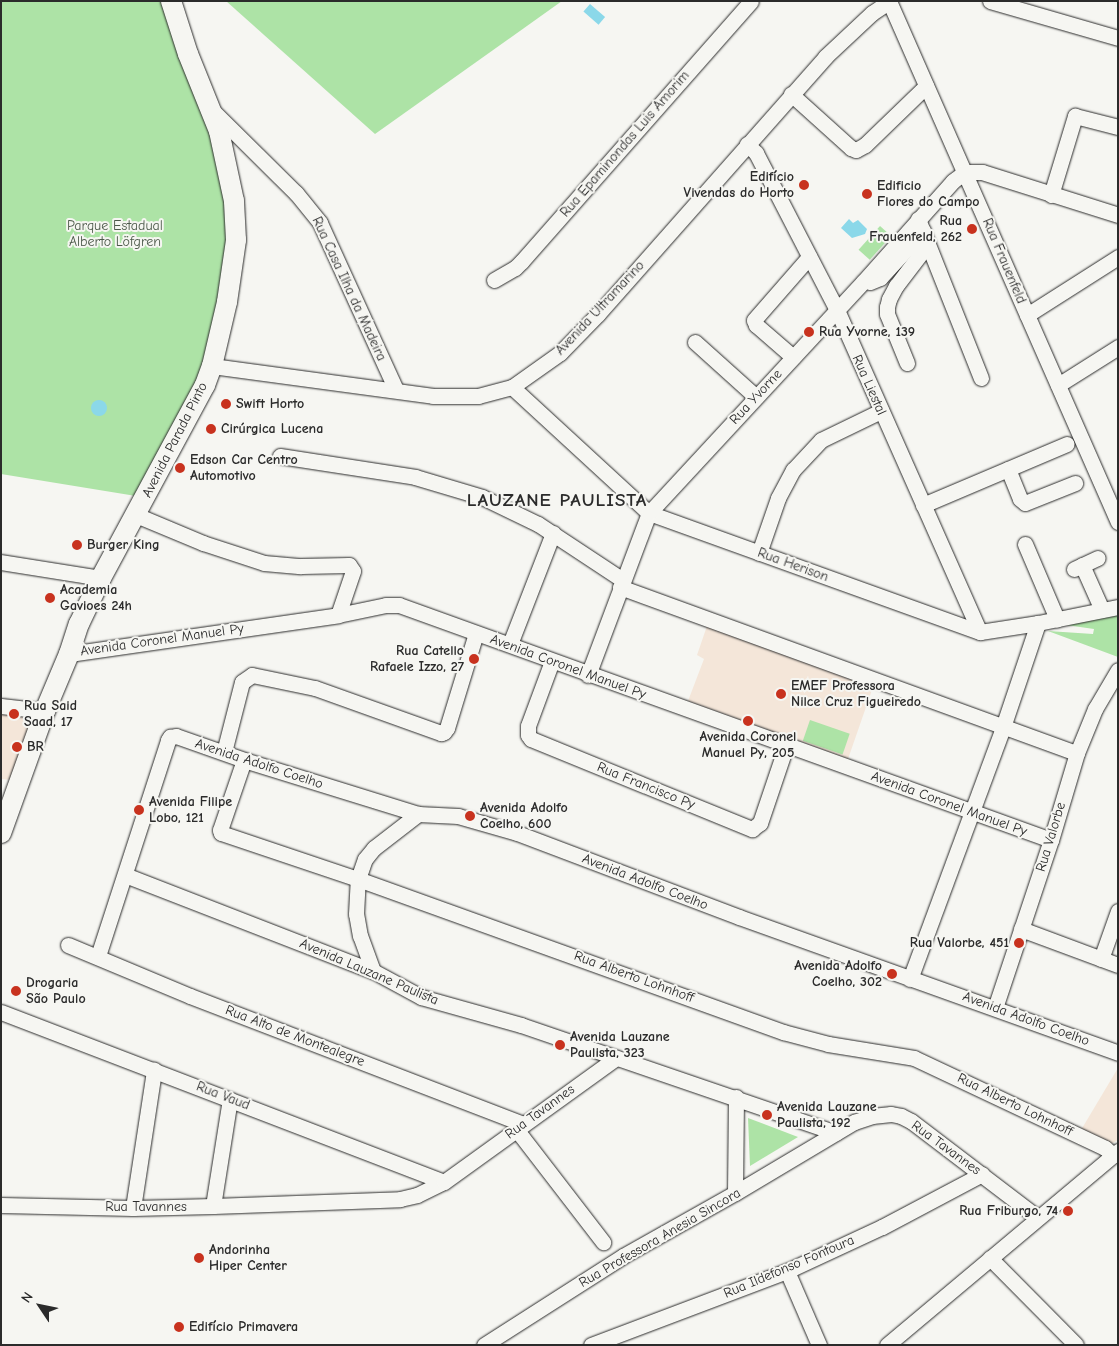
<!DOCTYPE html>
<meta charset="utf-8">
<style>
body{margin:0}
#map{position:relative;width:1119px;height:1346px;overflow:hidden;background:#f6f6f2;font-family:"Comic Neue",sans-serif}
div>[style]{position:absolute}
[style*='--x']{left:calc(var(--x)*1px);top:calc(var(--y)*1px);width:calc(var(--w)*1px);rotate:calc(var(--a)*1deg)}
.built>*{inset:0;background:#f4e6d9}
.green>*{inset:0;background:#ade3a6;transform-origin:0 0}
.water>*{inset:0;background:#8bd8e9;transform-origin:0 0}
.round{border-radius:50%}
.roads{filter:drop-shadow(0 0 1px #2b2b2b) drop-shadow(0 0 1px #2b2b2b)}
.minor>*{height:15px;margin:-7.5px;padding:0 7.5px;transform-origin:7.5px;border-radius:7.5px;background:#f6f6f2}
.major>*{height:20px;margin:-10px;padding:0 10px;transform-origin:10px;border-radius:10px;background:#f6f6f2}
.dots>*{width:14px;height:14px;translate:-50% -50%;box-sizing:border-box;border:2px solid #f6f6f2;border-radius:50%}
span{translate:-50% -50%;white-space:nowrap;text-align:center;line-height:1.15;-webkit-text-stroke:4px #f6f6f2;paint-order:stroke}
.street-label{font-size:14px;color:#2b2b2b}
.poi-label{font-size:14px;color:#2b2b2b;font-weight:700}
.right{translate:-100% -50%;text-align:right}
.left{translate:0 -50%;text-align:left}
.park-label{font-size:14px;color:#4c594a}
.district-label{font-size:19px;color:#2b2b2b;font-weight:700;letter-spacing:1px}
.frame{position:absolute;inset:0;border:2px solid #2b2b2b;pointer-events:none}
.north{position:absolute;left:15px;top:1281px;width:50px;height:50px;-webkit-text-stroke:4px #f6f6f2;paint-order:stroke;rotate:304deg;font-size:14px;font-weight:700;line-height:20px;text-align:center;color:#2b2b2b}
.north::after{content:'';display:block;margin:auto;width:18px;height:22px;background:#2b2b2b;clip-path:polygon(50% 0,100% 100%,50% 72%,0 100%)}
</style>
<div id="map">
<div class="built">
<div style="clip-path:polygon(707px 626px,873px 687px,848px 759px,688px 701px,704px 659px,697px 655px)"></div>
<div style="clip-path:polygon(1px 711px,36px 717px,12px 780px,1px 779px)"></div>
<div style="clip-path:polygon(1118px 1068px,1118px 1140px,1111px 1144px,1081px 1130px)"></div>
</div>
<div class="green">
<div style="clip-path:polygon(1px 1px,179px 1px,229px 176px,230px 241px,206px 367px,142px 497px,1px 474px)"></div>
<div style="clip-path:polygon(226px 1px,562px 1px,375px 134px)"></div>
<div style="left:880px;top:226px;width:15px;height:32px;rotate:42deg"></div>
<div style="clip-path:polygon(1118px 615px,1118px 657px,1048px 631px,1093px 634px,1094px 629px,1066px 625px)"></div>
<div style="left:810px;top:720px;width:42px;height:22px;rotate:19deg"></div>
<div style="clip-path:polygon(748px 1118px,798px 1137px,750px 1166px)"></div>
</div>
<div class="water">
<div style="left:590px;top:4px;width:20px;height:10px;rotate:41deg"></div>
<div style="clip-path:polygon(849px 219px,853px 223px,858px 220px,867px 229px,865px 234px,852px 238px,841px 228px)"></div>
<div class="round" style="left:91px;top:400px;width:16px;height:16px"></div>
</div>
<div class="roads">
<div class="minor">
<div style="--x:889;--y:1;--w:569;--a:66.27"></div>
<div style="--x:990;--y:1;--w:133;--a:16.1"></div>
<div style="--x:791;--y:94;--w:81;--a:42"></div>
<div style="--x:851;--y:148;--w:5;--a:22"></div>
<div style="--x:856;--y:150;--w:10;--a:-29"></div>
<div style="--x:865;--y:145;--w:85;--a:-44"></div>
<div style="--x:213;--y:111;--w:117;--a:44.7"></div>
<div style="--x:296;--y:193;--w:38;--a:51"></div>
<div style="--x:320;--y:223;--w:183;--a:65.5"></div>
<div style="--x:747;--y:144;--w:13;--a:45"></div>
<div style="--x:756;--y:153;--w:177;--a:62.7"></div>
<div style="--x:837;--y:310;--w:352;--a:66.1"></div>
<div style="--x:1051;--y:195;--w:83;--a:-73.1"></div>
<div style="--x:1075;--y:116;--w:44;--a:14.3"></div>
<div style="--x:918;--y:219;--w:171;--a:68.4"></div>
<div style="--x:494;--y:280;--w:24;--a:-30"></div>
<div style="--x:515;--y:268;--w:10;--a:-45"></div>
<div style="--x:522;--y:261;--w:346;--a:-48.6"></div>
<div style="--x:870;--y:282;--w:11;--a:-22"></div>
<div style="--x:880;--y:278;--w:64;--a:-47.5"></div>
<div style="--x:1027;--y:315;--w:108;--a:-32.5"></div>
<div style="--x:695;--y:342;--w:82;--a:42"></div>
<div style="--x:793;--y:357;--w:49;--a:-139.1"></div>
<div style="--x:756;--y:325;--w:5;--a:-112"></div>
<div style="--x:754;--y:320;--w:84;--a:-48.9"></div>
<div style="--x:907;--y:363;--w:53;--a:-112.2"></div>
<div style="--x:887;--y:314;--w:7;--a:-90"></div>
<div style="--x:887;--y:307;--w:8;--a:-76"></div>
<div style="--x:889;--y:299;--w:15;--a:-62"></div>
<div style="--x:896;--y:286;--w:53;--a:-52.7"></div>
<div style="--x:212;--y:366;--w:223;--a:7.7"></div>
<div style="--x:433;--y:396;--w:45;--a:0"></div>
<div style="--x:478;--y:396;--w:35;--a:-15"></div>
<div style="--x:512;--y:387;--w:59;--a:-35.3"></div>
<div style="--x:560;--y:353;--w:54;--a:-45.7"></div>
<div style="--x:598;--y:314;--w:343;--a:-48.5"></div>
<div style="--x:825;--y:57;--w:64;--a:-43.1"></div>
<div style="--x:872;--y:13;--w:22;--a:-34"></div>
<div style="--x:1058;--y:385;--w:71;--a:-32.3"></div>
<div style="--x:512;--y:387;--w:186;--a:42.6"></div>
<div style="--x:649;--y:513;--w:352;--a:19.8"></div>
<div style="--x:980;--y:632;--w:59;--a:-8.8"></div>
<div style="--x:1038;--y:623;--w:82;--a:-11.3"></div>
<div style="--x:280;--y:456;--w:137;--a:8.8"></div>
<div style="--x:415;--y:477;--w:70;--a:16.6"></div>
<div style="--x:482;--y:497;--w:62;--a:25.7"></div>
<div style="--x:538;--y:524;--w:102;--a:33.4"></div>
<div style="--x:1008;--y:469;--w:32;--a:68"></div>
<div style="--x:1020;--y:499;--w:6;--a:39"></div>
<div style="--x:1025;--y:503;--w:54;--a:-21.8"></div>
<div style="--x:923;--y:505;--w:156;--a:-23"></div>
<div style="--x:136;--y:515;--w:73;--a:22.7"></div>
<div style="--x:203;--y:543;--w:64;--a:18.2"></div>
<div style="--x:264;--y:563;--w:37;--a:5"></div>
<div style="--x:301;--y:566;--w:48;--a:-1.2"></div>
<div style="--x:349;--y:565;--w:7;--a:56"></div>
<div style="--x:353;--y:571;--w:46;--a:108.8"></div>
<div style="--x:1025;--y:544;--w:82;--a:66.9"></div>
<div style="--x:759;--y:553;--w:58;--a:-70.9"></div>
<div style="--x:778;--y:498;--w:32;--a:-62"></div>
<div style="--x:793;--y:470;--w:41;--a:-47"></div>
<div style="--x:821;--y:440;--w:67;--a:-25.8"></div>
<div style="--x:1;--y:562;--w:101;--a:9.1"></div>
<div style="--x:1082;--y:565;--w:49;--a:66"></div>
<div style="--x:1074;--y:569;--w:26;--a:-25"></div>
<div style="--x:620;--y:587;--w:486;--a:20"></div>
<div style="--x:510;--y:644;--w:119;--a:-68.8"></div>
<div style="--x:69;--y:654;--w:272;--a:-8.2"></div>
<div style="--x:338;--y:615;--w:49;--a:-11.8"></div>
<div style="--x:386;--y:605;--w:13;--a:0"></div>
<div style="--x:399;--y:605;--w:693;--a:19.82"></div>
<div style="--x:552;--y:661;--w:69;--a:110.3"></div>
<div style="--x:528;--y:726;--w:9;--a:90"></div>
<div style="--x:528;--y:735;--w:5;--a:53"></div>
<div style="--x:531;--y:739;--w:239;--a:22.2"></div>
<div style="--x:752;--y:829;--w:10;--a:-37"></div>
<div style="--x:760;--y:823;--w:81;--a:-71.3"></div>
<div style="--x:588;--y:675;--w:173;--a:-69.4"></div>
<div style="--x:649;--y:513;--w:315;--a:-47.2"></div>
<div style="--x:863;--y:282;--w:135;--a:-48.3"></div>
<div style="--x:953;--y:181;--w:15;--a:-37"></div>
<div style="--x:965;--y:172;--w:17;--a:0"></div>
<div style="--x:982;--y:172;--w:143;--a:17.5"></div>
<div style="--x:1;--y:706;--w:44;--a:6.5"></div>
<div style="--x:224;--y:752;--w:72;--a:-75.6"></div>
<div style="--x:242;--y:682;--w:12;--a:-35"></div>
<div style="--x:252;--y:675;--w:64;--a:11.7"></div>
<div style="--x:315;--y:688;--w:134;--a:19.7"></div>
<div style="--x:441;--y:733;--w:3;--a:-18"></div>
<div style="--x:444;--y:732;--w:5;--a:-53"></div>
<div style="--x:447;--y:728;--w:99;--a:-73"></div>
<div style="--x:244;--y:760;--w:74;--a:108.9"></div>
<div style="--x:220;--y:830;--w:3;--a:72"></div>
<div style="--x:221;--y:833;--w:145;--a:18.6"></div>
<div style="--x:358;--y:879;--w:452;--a:19.8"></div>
<div style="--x:783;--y:1032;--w:47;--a:14.9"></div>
<div style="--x:828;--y:1044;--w:87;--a:9.2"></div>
<div style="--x:914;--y:1058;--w:211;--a:25.2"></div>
<div style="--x:1105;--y:1148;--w:11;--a:41"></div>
<div style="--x:125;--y:875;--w:266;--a:21.2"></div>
<div style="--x:373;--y:971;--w:55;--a:28.4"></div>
<div style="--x:421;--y:997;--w:104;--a:15.6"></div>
<div style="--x:521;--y:1025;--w:333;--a:18.9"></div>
<div style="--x:1021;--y:929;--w:103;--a:20.4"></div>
<div style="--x:68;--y:945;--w:132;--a:22.7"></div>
<div style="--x:190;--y:996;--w:357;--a:21"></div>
<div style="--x:98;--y:956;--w:227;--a:-72"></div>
<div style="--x:168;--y:740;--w:4;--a:-56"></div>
<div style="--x:170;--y:737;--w:6;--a:-9"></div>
<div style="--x:176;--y:736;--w:72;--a:19.4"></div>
<div style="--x:244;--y:760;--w:182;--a:17.2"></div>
<div style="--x:418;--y:814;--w:40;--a:2.9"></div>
<div style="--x:458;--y:816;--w:61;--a:16.1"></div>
<div style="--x:517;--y:833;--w:237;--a:20.7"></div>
<div style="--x:739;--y:917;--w:403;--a:19.7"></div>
<div style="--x:1101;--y:959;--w:51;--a:-70.5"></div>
<div style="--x:373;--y:971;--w:37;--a:-110"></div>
<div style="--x:360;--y:936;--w:22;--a:-100"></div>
<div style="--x:356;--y:914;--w:35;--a:-87"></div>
<div style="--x:358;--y:879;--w:21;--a:-71"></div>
<div style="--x:365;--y:859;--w:14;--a:-51"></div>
<div style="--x:374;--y:848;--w:56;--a:-37.7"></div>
<div style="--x:910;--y:979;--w:269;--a:-69.7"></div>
<div style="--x:1003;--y:727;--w:110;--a:-71.4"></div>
<div style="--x:995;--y:1008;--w:177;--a:-71.6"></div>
<div style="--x:1051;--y:840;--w:91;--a:-73.4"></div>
<div style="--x:1077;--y:753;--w:48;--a:-67.8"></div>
<div style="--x:1095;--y:709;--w:45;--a:-59.5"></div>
<div style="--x:1;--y:1012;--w:474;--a:21"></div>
<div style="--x:516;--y:1129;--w:143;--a:52.4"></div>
<div style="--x:735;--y:1193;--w:96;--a:-89.4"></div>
<div style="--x:1;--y:1205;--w:132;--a:1.3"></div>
<div style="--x:133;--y:1208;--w:80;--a:-1.4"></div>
<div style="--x:213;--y:1206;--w:187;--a:-2.1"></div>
<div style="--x:400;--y:1199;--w:17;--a:-13"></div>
<div style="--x:417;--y:1195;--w:30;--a:-26"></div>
<div style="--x:444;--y:1182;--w:212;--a:-35.8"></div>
<div style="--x:213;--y:1206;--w:108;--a:-81"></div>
<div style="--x:133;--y:1208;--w:140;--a:-81.3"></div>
<div style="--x:990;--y:1258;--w:122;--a:45.3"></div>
<div style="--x:787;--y:1271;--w:81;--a:66.6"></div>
<div style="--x:484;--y:1345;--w:165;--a:-32.6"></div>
<div style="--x:623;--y:1256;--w:129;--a:-29.4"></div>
<div style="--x:735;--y:1193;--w:139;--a:-30.8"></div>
<div style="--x:854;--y:1122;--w:19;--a:-18"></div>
<div style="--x:872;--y:1116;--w:19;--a:-6"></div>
<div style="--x:891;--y:1114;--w:10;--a:11"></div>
<div style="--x:901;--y:1116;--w:11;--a:27"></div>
<div style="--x:911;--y:1121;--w:158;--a:37.3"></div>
<div style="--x:591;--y:1345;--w:210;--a:-20.7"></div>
<div style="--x:787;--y:1271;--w:105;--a:-24.9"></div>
<div style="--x:882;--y:1227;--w:113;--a:-27.9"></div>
<div style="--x:887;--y:1345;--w:302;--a:-40"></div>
</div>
<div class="major">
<div style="--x:1;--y:833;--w:130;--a:-70.2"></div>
<div style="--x:45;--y:711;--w:62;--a:-67.2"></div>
<div style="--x:69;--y:654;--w:32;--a:-72"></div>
<div style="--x:79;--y:624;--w:51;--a:-64.4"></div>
<div style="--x:101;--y:578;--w:219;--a:-61.7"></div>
<div style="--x:205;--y:385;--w:20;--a:-70"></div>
<div style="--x:212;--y:366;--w:66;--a:-76.8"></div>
<div style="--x:227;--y:302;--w:63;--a:-81.7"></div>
<div style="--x:236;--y:240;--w:39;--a:-93"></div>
<div style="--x:234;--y:201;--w:72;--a:-102.1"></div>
<div style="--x:219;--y:131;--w:83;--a:-111.9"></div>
<div style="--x:188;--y:54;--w:56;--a:-107.8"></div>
</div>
</div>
<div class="dots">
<div style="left:804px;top:185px;background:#c8321e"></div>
<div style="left:867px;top:194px;background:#c8321e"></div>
<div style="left:972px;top:229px;background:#c8321e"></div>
<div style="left:809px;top:332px;background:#c8321e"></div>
<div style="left:226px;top:404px;background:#c8321e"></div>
<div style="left:211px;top:429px;background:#c8321e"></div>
<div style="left:180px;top:468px;background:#c8321e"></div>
<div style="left:77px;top:545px;background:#c8321e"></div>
<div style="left:50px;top:598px;background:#c8321e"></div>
<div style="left:474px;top:659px;background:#c8321e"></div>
<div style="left:781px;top:694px;background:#c8321e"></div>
<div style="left:14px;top:714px;background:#c8321e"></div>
<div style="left:748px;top:721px;background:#c8321e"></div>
<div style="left:17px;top:747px;background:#c8321e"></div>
<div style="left:139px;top:810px;background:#c8321e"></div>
<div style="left:470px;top:816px;background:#c8321e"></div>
<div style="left:1019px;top:943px;background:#c8321e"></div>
<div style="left:892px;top:974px;background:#c8321e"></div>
<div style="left:16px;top:991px;background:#c8321e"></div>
<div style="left:560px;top:1045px;background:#c8321e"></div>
<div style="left:767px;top:1115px;background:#c8321e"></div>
<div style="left:1068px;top:1211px;background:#c8321e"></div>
<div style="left:199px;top:1258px;background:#c8321e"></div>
<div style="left:179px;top:1327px;background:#c8321e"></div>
</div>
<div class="street-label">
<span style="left:625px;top:144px;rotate:-49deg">Rua Epaminondas Luis Amorim</span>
<span style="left:1004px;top:261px;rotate:67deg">Rua Frauenfeld</span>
<span style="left:349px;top:289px;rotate:65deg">Rua Casa Ilha da Madeira</span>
<span style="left:600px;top:308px;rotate:-47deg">Avenida Ultramarino</span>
<span style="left:869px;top:385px;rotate:66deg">Rua Liestal</span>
<span style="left:756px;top:397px;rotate:-47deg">Rua Yvorne</span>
<span style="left:175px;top:440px;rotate:-63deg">Avenida Parada Pinto</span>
<span style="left:793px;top:565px;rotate:20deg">Rua Herison</span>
<span style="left:162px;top:640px;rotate:-8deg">Avenida Coronel Manuel Py</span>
<span style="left:568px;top:667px;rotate:20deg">Avenida Coronel Manuel Py</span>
<span style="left:259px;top:764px;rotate:18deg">Avenida Adolfo Coelho</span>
<span style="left:646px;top:786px;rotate:22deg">Rua Francisco Py</span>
<span style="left:949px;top:804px;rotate:20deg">Avenida Coronel Manuel Py</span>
<span style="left:1051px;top:837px;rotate:-73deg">Rua Valorbe</span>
<span style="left:645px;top:882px;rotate:21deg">Avenida Adolfo Coelho</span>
<span style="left:369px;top:972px;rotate:23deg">Avenida Lauzane Paulista</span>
<span style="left:634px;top:977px;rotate:20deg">Rua Alberto Lohnhoff</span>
<span style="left:1026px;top:1019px;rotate:20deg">Avenida Adolfo Coelho</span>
<span style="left:295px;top:1036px;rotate:21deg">Rua Alto de Montealegre</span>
<span style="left:223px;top:1096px;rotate:21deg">Rua Vaud</span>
<span style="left:1015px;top:1105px;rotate:26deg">Rua Alberto Lohnhoff</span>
<span style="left:540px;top:1112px;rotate:-36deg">Rua Tavannes</span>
<span style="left:946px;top:1148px;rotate:36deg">Rua Tavannes</span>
<span style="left:146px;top:1207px">Rua Tavannes</span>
<span style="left:660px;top:1238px;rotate:-30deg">Rua Professora Anesia Sincora</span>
<span style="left:789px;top:1267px;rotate:-23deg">Rua Ildefonso Fontoura</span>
</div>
<div class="poi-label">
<span class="right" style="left:794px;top:185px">Edifício<br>Vivendas do Horto</span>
<span class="left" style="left:877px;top:194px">Edificio<br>Flores do Campo</span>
<span class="right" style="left:962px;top:229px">Rua<br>Frauenfeld, 262</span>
<span class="left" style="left:819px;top:332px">Rua Yvorne, 139</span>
<span class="left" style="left:236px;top:404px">Swift Horto</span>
<span class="left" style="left:221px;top:429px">Cirúrgica Lucena</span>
<span class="left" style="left:190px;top:468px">Edson Car Centro<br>Automotivo</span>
<span class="left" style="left:87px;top:545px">Burger King</span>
<span class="left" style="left:60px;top:598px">Academia<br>Gavioes 24h</span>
<span class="right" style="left:464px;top:659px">Rua Catello<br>Rafaele Izzo, 27</span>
<span class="left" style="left:791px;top:694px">EMEF Professora<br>Nilce Cruz Figueiredo</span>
<span class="left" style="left:24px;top:714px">Rua Said<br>Saad, 17</span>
<span style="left:748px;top:745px">Avenida Coronel<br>Manuel Py, 205</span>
<span class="left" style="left:27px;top:747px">BR</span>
<span class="left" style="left:149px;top:810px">Avenida Filipe<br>Lobo, 121</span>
<span class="left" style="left:480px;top:816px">Avenida Adolfo<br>Coelho, 600</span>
<span class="right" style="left:1009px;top:943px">Rua Valorbe, 451</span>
<span class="right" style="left:882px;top:974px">Avenida Adolfo<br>Coelho, 302</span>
<span class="left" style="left:26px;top:991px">Drogaria<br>São Paulo</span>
<span class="left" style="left:570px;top:1045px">Avenida Lauzane<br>Paulista, 323</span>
<span class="left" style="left:777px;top:1115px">Avenida Lauzane<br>Paulista, 192</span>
<span class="right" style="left:1058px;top:1211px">Rua Friburgo, 74</span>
<span class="left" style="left:209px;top:1258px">Andorinha<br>Hiper Center</span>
<span class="left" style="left:189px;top:1327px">Edifício Primavera</span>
</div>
<div class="park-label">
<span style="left:115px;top:234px">Parque Estadual<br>Alberto Löfgren</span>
</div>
<div class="district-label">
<span style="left:557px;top:501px">LAUZANE PAULISTA</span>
</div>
<div class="frame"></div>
<div class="north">N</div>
</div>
